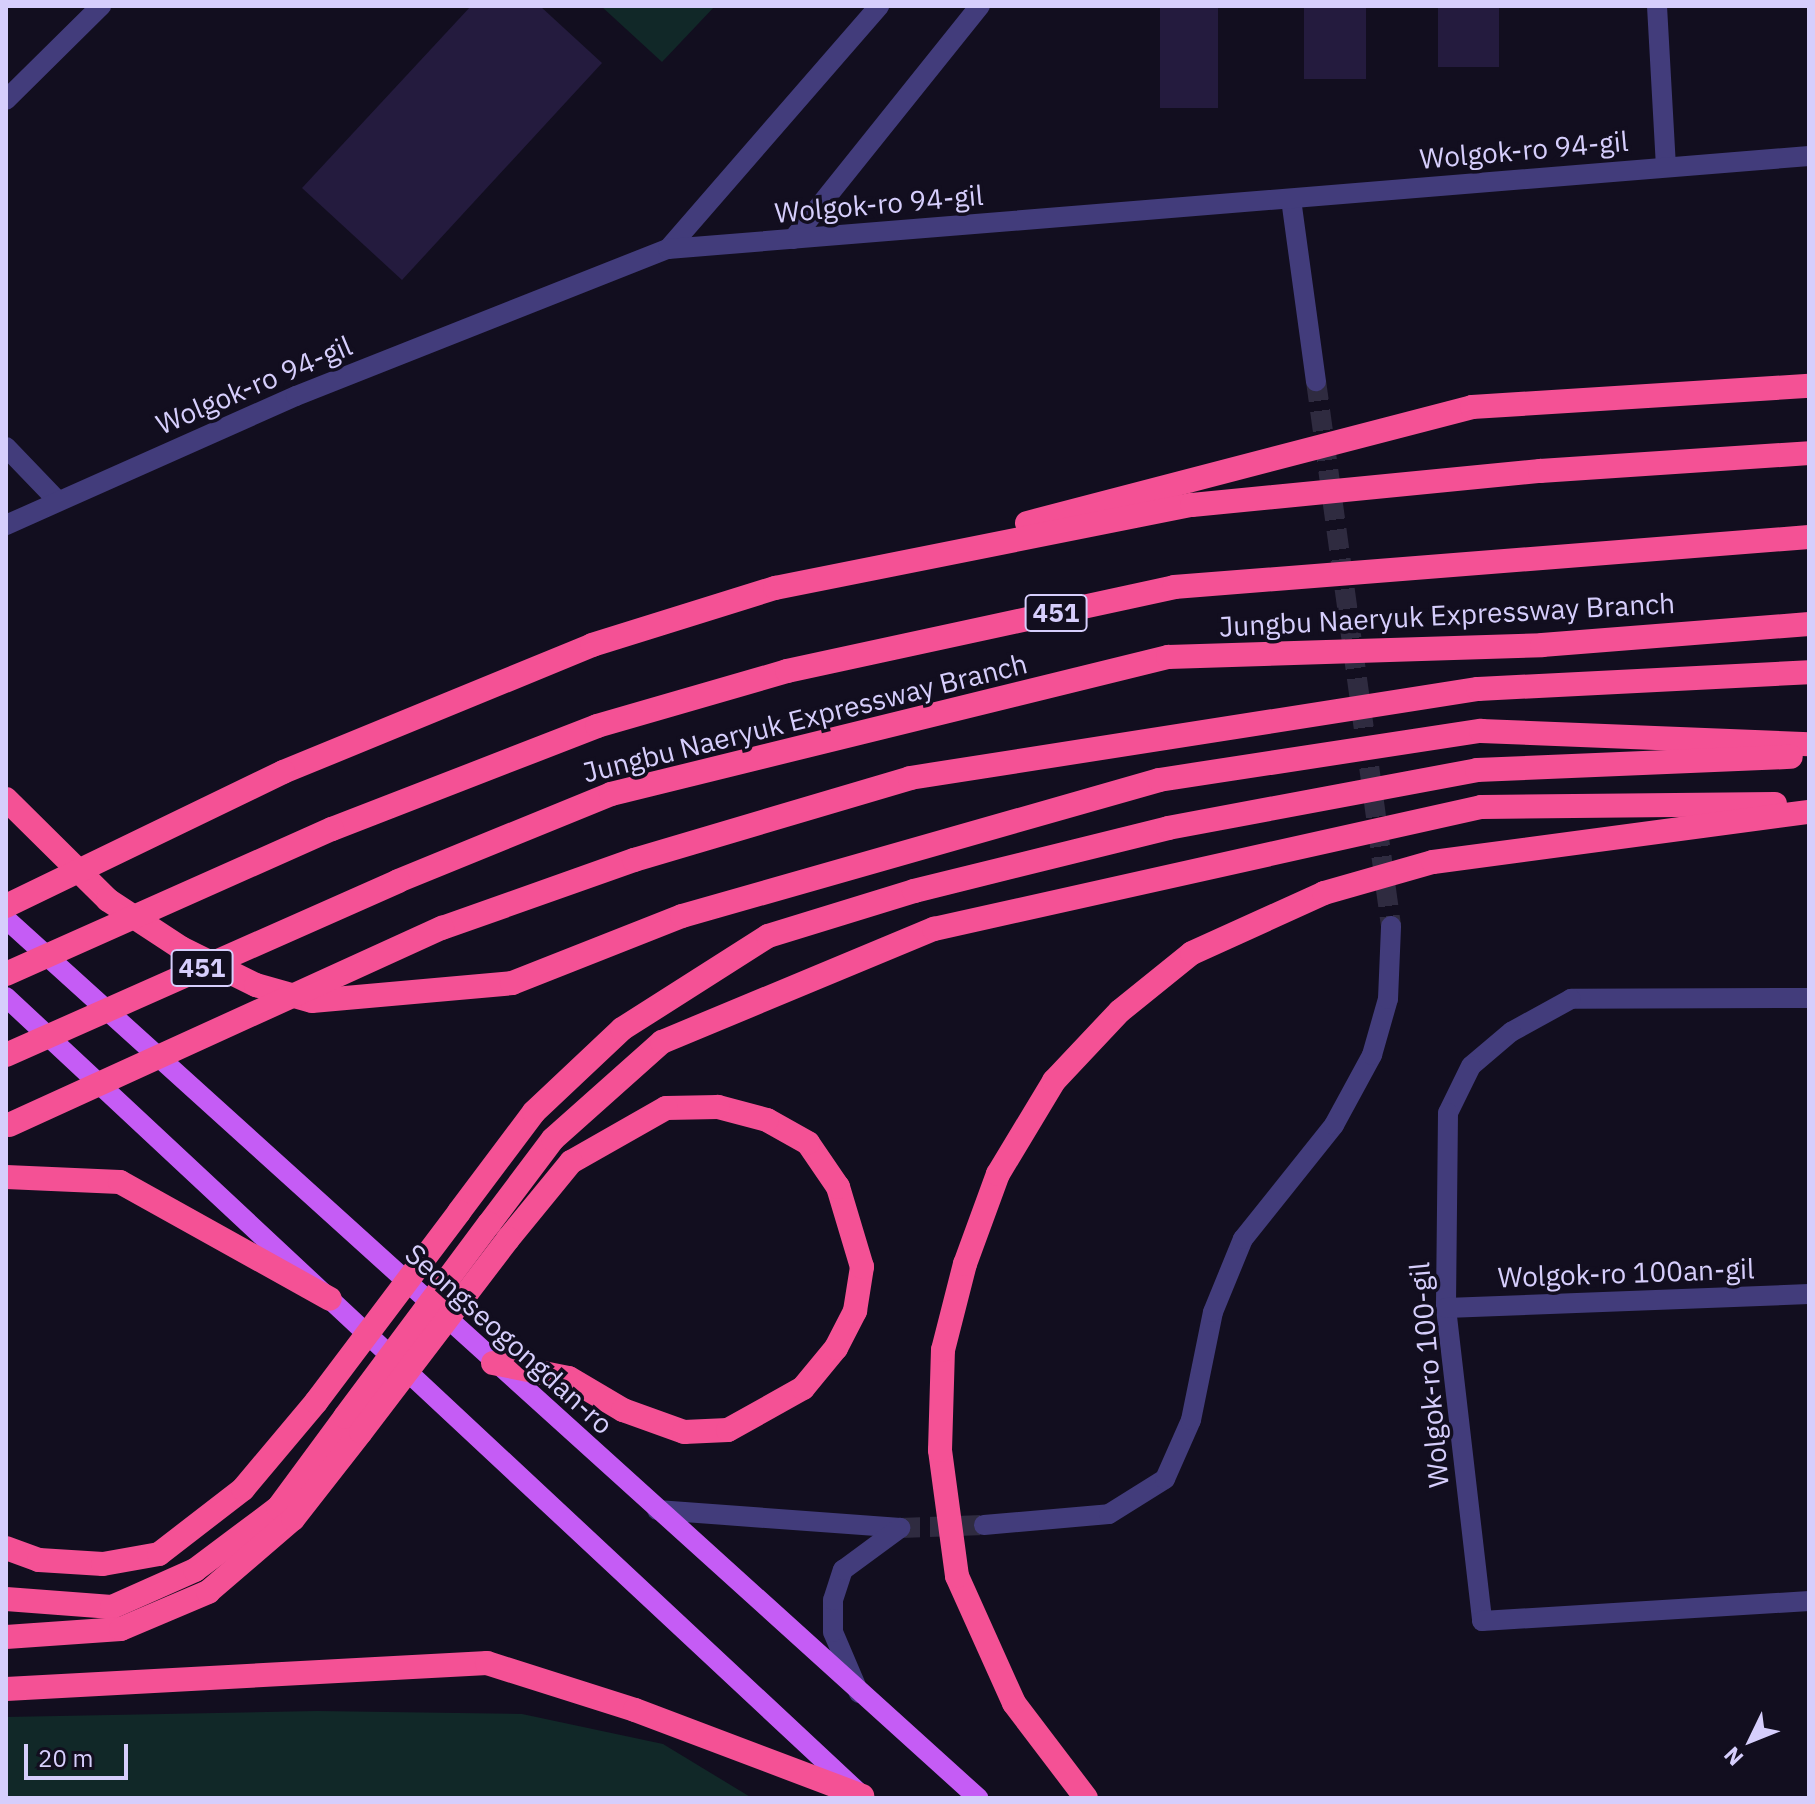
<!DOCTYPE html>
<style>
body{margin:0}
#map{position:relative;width:1815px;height:1804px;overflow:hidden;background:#120e1f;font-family:"IBM Plex Sans",sans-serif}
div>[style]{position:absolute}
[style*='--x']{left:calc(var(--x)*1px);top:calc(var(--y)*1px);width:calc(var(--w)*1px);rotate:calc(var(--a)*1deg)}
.green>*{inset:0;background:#112828}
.building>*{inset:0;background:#241b3e;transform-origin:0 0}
.minor-tunnel>*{height:20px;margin-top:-10px;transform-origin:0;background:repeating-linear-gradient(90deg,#2f2b40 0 20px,transparent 0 30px)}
.major-tunnel>*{height:20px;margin-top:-10px;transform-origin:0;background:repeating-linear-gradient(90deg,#2f2b40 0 20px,transparent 0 30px)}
.minor>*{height:20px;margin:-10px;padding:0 10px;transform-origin:10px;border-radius:10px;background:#423c7b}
.major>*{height:20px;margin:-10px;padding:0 10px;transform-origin:10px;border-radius:10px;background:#c55cf5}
.highway>*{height:24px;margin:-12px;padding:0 12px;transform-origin:12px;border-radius:12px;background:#f45195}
.highway-bridge>*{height:24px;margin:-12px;padding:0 12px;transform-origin:12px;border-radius:12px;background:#f45195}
span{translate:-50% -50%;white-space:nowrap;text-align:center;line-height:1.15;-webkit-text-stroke:7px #120e1f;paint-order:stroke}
.shield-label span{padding:2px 6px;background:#120e1f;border:2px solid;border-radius:6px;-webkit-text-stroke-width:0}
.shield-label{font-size:26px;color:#d6cefc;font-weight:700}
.street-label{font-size:28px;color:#d6cefc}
.frame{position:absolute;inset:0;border:8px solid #d6cefc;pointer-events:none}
.north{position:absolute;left:1711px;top:1700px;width:80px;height:80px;-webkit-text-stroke:6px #120e1f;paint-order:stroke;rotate:227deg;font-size:22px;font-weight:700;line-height:32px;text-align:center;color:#d6cefc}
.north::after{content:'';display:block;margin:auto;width:28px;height:36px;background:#d6cefc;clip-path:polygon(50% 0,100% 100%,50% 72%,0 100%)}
.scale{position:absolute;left:24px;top:1744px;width:104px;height:36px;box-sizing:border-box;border:4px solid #d6cefc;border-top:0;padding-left:10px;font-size:24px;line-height:28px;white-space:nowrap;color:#d6cefc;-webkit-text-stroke:6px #120e1f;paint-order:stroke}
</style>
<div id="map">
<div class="green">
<div style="clip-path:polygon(601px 6px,715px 6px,662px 62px)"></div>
<div style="clip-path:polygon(317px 1711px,522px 1714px,663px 1744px,752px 1798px,6px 1798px,6px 1717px)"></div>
</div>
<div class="building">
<div style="clip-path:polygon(471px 6px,540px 6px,602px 63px,402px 280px,302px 188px)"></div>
<div style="left:1160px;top:6px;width:58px;height:102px"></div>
<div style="left:1304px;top:6px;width:62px;height:73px"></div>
<div style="left:1438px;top:6px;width:61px;height:61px"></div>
</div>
<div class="minor-tunnel">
<div style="--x:1316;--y:381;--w:550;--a:82.16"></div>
</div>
<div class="major-tunnel">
<div style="--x:900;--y:1528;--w:84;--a:-2"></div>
</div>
<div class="minor">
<div style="--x:1657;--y:6;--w:160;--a:86.8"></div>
<div style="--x:6;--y:100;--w:134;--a:-44.7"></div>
<div style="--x:1291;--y:199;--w:184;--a:82.2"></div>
<div style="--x:793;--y:239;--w:299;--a:-51.3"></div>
<div style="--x:668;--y:249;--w:322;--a:-49"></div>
<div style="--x:6;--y:447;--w:74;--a:46.1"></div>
<div style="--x:6;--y:525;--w:317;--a:-24"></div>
<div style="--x:296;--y:396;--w:400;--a:-21.6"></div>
<div style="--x:668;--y:249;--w:1145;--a:-4.66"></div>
<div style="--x:1809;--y:998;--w:238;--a:179.8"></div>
<div style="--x:1571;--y:999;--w:68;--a:151.2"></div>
<div style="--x:1511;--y:1032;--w:52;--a:139.6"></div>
<div style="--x:1471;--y:1066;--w:52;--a:116.1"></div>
<div style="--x:1448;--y:1113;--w:195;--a:90.6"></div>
<div style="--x:1446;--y:1308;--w:315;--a:83.4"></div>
<div style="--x:1482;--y:1621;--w:328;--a:-3.5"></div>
<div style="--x:1446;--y:1308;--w:363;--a:-2.2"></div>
<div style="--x:657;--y:1510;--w:244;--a:4.2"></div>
<div style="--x:984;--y:1525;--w:125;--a:-5"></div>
<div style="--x:1109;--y:1514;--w:66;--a:-32"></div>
<div style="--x:1165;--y:1479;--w:64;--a:-66.2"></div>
<div style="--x:1191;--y:1420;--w:110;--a:-78.5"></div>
<div style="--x:1213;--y:1312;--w:79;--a:-67.7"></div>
<div style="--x:1243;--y:1239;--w:146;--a:-51.4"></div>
<div style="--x:1334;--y:1125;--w:80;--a:-61.5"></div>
<div style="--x:1372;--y:1055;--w:58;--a:-74.1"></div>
<div style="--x:1388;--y:999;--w:73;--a:-87.6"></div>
<div style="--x:859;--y:1693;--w:66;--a:-113.1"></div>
<div style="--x:833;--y:1632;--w:32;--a:-90"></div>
<div style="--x:833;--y:1600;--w:32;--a:-72"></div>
<div style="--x:843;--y:1570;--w:71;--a:-36.4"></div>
</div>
<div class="major">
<div style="--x:6;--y:919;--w:1311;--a:42.12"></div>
<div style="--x:6;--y:997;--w:1164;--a:43.02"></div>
</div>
<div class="highway">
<div style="--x:1027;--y:523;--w:460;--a:-14.6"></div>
<div style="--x:1472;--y:407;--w:338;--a:-3.6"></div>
<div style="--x:283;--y:772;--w:334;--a:-22.3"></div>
<div style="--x:592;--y:645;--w:192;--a:-17.3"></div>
<div style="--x:775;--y:588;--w:425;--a:-11.3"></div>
<div style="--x:1192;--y:505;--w:350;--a:-5.6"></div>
<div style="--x:1540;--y:471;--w:270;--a:-3.8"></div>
<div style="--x:6;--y:799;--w:144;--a:44.7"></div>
<div style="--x:108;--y:900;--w:87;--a:33.3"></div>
<div style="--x:181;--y:948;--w:84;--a:26.3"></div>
<div style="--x:256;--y:985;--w:58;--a:15.9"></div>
<div style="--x:312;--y:1001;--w:201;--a:-5.1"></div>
<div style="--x:512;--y:983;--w:183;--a:-21.5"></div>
<div style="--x:682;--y:916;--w:496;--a:-15.9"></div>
<div style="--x:1159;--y:780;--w:326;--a:-8.7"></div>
<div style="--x:1481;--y:731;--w:328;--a:2.3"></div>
<div style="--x:332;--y:829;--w:284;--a:-21.2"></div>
<div style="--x:597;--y:726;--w:198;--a:-16.1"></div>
<div style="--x:787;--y:671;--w:396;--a:-12.2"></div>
<div style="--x:1174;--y:587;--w:637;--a:-4.5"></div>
<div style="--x:398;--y:881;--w:230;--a:-22.2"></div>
<div style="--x:611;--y:794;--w:574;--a:-13.82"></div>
<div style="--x:1168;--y:657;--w:374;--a:-1.8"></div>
<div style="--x:1542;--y:645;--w:268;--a:-4.5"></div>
<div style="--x:442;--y:928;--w:204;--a:-19.5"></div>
<div style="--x:634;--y:860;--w:288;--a:-16.5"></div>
<div style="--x:910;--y:778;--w:575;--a:-8.91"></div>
<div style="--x:1478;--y:689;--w:331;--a:-2.9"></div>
<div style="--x:6;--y:1177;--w:114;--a:2.5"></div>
<div style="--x:120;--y:1182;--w:240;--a:29.1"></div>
<div style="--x:459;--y:1212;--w:125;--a:-53.1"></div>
<div style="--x:534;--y:1112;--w:121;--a:-43.3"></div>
<div style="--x:622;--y:1029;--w:173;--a:-32.5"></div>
<div style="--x:768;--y:936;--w:153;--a:-17.1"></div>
<div style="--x:914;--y:891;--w:262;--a:-13.9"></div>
<div style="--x:1168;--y:828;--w:314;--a:-10.6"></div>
<div style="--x:1477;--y:770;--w:314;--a:-2.4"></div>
<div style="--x:489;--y:1224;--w:106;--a:-53"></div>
<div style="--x:553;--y:1139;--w:146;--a:-41.7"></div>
<div style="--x:662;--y:1042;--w:295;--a:-22.6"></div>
<div style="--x:934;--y:929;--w:560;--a:-12.57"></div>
<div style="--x:1481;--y:807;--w:294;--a:-0.6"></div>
<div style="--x:493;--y:1363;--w:77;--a:11.2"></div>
<div style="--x:569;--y:1378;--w:63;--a:30.7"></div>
<div style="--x:623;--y:1410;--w:65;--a:19.8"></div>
<div style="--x:684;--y:1432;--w:44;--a:-2.6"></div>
<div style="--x:728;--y:1430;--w:86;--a:-29.2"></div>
<div style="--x:803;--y:1388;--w:52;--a:-50.5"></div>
<div style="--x:836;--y:1348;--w:42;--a:-62.8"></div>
<div style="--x:855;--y:1311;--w:45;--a:-81"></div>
<div style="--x:862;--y:1267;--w:84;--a:-106.7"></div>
<div style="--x:838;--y:1187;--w:53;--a:-124.3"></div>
<div style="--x:808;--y:1143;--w:47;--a:-150.7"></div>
<div style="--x:767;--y:1120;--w:51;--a:-165.1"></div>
<div style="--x:718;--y:1107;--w:52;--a:178.9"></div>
<div style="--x:666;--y:1108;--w:109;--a:150.4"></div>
<div style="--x:571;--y:1162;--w:99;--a:129.3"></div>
<div style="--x:6;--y:1548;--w:35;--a:20"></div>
<div style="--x:39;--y:1560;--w:64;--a:3.6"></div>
<div style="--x:103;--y:1564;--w:57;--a:-10.1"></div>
<div style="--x:159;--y:1554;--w:106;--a:-37.7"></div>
<div style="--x:243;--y:1489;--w:114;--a:-50"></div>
<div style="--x:6;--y:1599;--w:106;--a:4.3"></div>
<div style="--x:112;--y:1607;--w:91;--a:-24"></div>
<div style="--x:195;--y:1570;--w:104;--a:-36.8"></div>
<div style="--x:278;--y:1508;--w:113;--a:-53.6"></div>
<div style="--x:6;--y:1637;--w:115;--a:-4"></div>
<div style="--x:121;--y:1629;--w:95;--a:-23"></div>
<div style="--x:208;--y:1592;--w:112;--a:-40.7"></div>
<div style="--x:293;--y:1519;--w:110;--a:-52"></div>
<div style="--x:6;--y:1689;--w:482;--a:-3.1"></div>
<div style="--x:487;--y:1663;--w:155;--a:17.6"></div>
<div style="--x:635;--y:1710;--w:243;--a:20.7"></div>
<div style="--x:1086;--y:1798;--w:119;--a:-127.2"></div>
<div style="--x:1014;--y:1703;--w:139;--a:-114.2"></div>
<div style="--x:957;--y:1576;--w:127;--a:-97.7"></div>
<div style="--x:940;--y:1450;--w:100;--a:-88.3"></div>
<div style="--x:943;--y:1350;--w:89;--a:-75.7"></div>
<div style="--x:965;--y:1264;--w:96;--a:-69.9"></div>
<div style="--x:998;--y:1174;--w:109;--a:-58.9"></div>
<div style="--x:1054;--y:1081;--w:96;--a:-46.7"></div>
<div style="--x:1120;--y:1011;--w:92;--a:-38.9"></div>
<div style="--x:1192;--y:953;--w:145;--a:-24.4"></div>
<div style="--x:1324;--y:893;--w:113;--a:-15.9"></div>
<div style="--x:1433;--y:862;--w:379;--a:-7.6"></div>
</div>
<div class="highway-bridge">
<div style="--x:6;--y:906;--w:308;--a:-25.8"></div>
<div style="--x:6;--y:974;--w:357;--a:-24"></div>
<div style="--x:6;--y:1055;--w:429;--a:-23.9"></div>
<div style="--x:9;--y:1125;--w:476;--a:-24.5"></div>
<div style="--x:316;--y:1402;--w:238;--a:-53"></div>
<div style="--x:345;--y:1417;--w:241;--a:-53.3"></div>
<div style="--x:361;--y:1432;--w:243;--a:-52.7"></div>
</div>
<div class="shield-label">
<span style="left:1056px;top:613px">451</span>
<span style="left:202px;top:968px">451</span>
</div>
<div class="street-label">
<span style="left:1524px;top:150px;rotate:-5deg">Wolgok-ro 94-gil</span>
<span style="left:879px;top:204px;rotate:-5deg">Wolgok-ro 94-gil</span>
<span style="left:254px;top:385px;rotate:-23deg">Wolgok-ro 94-gil</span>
<span style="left:1447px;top:615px;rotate:-3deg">Jungbu Naeryuk Expressway Branch</span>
<span style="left:805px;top:718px;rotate:-14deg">Jungbu Naeryuk Expressway Branch</span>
<span style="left:1626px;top:1273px;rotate:-2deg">Wolgok-ro 100an-gil</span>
<span style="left:509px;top:1339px;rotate:42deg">Seongseogongdan-ro</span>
<span style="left:1429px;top:1375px;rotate:-95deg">Wolgok-ro 100-gil</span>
</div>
<div class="frame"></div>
<div class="north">N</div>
<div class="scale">20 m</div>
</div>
